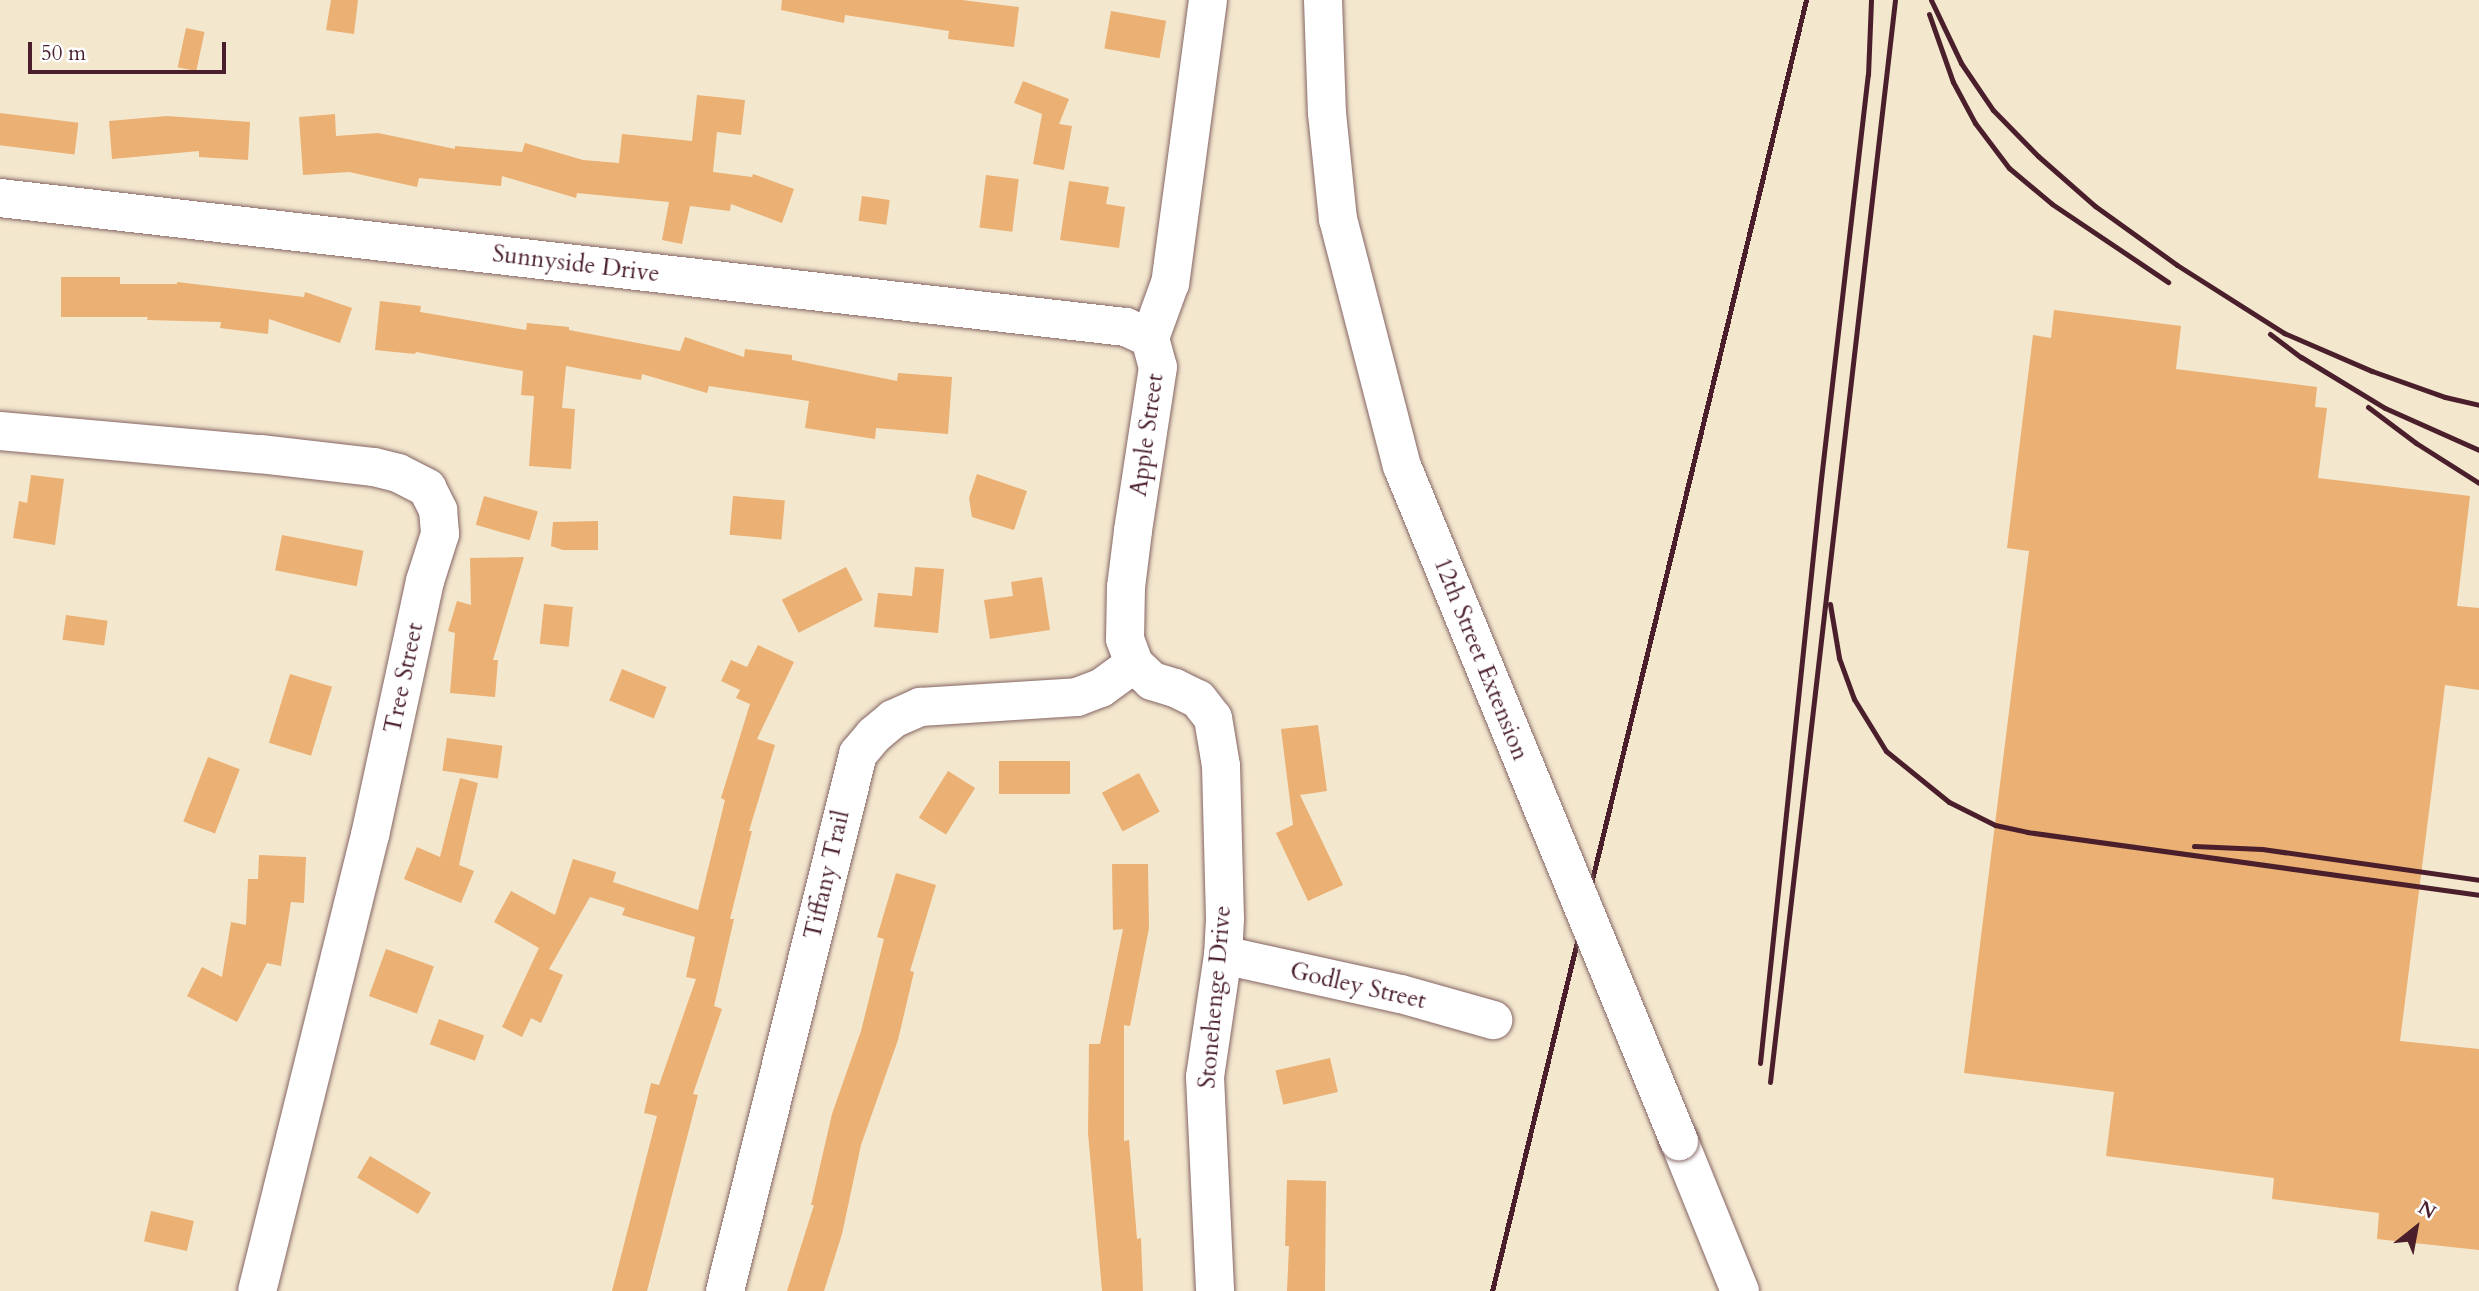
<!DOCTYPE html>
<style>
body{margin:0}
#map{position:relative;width:2479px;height:1291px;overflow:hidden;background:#f3e7ce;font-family:Cardo,serif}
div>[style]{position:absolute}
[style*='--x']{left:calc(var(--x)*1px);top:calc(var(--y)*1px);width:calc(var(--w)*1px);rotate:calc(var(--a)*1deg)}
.building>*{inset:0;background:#ebb073;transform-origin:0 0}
.roads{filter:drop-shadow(0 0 2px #856564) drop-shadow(0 0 2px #856564)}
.minor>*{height:38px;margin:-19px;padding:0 19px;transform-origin:19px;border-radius:19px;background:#fff}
.major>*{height:38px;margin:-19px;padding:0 19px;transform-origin:19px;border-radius:19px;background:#fff}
.rail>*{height:5px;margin:-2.5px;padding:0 2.5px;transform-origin:2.5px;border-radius:2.5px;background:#4a1f2b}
.bridges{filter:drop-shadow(0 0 2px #856564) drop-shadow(0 0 2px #856564)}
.major-bridge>*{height:38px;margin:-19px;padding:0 19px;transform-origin:19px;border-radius:19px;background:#fff}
span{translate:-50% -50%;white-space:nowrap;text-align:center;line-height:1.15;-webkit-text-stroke:5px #fff;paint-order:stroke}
.street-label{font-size:24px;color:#4a1f2b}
.north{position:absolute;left:2381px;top:1193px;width:70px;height:70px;-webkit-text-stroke:5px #fff;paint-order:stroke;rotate:31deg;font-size:19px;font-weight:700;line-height:28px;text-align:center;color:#4a1f2b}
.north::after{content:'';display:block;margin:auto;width:24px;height:32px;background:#4a1f2b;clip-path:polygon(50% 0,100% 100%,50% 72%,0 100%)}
.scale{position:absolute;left:28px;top:42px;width:198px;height:32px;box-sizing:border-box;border:4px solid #4a1f2b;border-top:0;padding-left:9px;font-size:21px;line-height:24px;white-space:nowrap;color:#4a1f2b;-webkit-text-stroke:5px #fff;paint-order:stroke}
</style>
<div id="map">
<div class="building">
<div style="clip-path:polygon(331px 0,358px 0,354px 34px,326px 30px)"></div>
<div style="clip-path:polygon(782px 0,962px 0,1019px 7px,1014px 47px,948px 39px,949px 31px,845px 15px,844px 23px,781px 10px)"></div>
<div style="left:1111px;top:11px;width:56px;height:38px;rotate:10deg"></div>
<div style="left:186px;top:28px;width:19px;height:40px;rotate:12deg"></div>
<div style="clip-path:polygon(1023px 81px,1069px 99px,1059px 124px,1072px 126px,1064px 170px,1033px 164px,1042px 114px,1014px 103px)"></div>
<div style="clip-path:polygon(697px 95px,745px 100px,741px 135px,717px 132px,713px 172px,752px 177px,753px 174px,794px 189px,782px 223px,731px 204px,730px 211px,690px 206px,682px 244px,662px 240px,669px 202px,577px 193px,576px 198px,502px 176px,501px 186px,419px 178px,417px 187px,349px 172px,303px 175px,299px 117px,335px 114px,336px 136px,378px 133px,455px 149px,455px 146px,522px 152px,525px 143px,583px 160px,619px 163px,622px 134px,692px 141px)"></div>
<div style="left:0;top:113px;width:79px;height:32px;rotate:7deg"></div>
<div style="clip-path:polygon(167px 116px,250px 122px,248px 160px,199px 157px,199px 151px,112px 159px,109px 121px)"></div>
<div style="left:986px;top:175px;width:33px;height:53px;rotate:7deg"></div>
<div style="clip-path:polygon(1069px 181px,1109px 187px,1106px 204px,1125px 207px,1119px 248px,1060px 240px)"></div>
<div style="left:862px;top:196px;width:28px;height:25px;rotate:8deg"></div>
<div style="clip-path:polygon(61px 277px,120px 277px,120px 284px,177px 284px,177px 282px,304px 297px,305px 292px,352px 308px,340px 343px,269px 319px,268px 334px,220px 328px,221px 322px,147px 320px,148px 317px,61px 317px)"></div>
<div style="clip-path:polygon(380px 301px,421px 306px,420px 312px,526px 330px,527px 323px,569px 327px,569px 330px,680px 351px,685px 337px,744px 357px,745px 349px,792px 355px,792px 360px,897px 381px,898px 373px,952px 377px,948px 434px,876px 428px,875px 439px,805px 428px,809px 401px,709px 386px,707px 393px,642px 374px,641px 380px,566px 366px,562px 408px,575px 409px,571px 469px,529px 466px,534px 396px,521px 395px,523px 371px,416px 352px,415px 354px,375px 350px)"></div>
<div style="clip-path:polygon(2054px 310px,2181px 326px,2176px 369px,2317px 387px,2315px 407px,2327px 408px,2318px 478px,2470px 496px,2457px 606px,2479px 608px,2479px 690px,2445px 685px,2400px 1041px,2479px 1049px,2479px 1250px,2377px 1239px,2379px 1213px,2272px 1199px,2274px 1178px,2106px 1156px,2114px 1092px,1964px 1073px,2029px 551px,2007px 548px,2033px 335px,2051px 338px)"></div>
<div style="clip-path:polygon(977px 474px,1027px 491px,1014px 530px,972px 517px,969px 498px)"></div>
<div style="clip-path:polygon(31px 475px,64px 479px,55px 545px,13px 538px,19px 501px,27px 503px)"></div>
<div style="left:484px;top:496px;width:56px;height:30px;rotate:16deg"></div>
<div style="left:733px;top:496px;width:52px;height:39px;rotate:5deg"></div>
<div style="clip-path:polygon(598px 521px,598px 550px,563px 550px,551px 546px,553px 522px)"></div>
<div style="left:282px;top:535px;width:83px;height:36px;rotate:11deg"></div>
<div style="clip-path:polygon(524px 557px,493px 660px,498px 660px,495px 697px,450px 693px,455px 633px,448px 631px,457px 601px,471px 605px,470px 558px)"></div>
<div style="left:846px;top:567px;width:37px;height:72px;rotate:63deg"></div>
<div style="clip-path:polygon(915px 567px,944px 569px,938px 633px,874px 627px,878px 593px,912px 596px)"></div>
<div style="clip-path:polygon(1042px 577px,1050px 630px,990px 639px,984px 600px,1013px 596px,1011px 582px)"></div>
<div style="left:544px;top:604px;width:29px;height:40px;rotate:6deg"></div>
<div style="left:66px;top:615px;width:42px;height:25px;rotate:8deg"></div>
<div style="clip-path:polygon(758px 645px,794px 662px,757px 739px,775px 745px,749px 831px,752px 831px,730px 919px,734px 919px,714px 1006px,722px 1009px,693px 1094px,698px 1095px,647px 1291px,612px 1291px,657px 1116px,644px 1113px,651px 1083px,659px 1085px,696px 979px,686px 977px,695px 937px,622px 915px,625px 908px,590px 897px,549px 969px,563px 975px,541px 1023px,531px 1018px,522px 1037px,502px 1027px,539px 948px,494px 922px,511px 891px,555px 915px,573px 859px,616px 872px,613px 882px,698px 910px,725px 800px,721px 798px,750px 704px,736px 698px,740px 690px,721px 681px,731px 660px,747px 667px)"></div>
<div style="left:622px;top:669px;width:48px;height:34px;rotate:22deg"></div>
<div style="left:290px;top:674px;width:44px;height:72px;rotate:17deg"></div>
<div style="clip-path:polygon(1318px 725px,1327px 791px,1300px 795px,1343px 885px,1308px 901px,1276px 833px,1293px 825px,1281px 729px)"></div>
<div style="left:447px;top:738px;width:56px;height:33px;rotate:8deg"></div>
<div style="left:208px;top:757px;width:34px;height:69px;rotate:21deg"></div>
<div style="left:1070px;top:761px;width:33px;height:71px;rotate:90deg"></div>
<div style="left:948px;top:771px;width:32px;height:55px;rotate:32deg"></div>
<div style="left:1139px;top:773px;width:44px;height:42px;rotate:62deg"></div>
<div style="clip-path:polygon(460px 778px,478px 783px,459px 865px,474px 871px,461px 903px,404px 879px,417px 847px,440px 857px)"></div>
<div style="clip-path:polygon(259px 855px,306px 857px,304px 903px,291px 902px,281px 966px,267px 963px,237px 1022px,187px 996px,202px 967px,222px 977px,231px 922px,246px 925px,248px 879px,258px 879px)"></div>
<div style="clip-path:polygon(1112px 864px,1148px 864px,1149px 928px,1130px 1026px,1124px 1025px,1124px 1141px,1129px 1140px,1137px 1239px,1141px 1238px,1143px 1291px,1102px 1291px,1088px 1133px,1089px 1044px,1100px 1044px,1123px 929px,1113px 930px)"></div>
<div style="clip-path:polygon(896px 873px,936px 885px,910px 971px,914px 972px,898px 1040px,861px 1145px,842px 1234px,824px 1291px,787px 1291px,814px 1205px,811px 1205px,832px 1114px,861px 1031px,884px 939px,877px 937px)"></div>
<div style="left:386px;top:949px;width:51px;height:50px;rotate:20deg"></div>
<div style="left:439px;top:1019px;width:48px;height:27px;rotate:20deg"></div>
<div style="left:1330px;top:1058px;width:35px;height:56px;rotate:77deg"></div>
<div style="left:370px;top:1156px;width:71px;height:25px;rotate:31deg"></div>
<div style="clip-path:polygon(1287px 1180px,1326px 1181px,1325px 1291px,1287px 1291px,1289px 1246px,1285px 1246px)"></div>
<div style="left:151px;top:1211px;width:44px;height:31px;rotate:13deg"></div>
</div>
<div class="roads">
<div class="minor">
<div style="--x:1208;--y:0;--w:286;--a:97.6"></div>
<div style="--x:1170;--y:283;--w:59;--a:110"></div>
<div style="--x:1150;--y:338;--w:30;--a:75"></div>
<div style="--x:1158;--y:367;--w:166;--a:98.7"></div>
<div style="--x:1133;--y:531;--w:56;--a:97.1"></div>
<div style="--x:1126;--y:587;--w:52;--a:91.1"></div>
<div style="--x:1125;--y:639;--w:27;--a:70"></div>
<div style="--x:1134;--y:664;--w:25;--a:43"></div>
<div style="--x:1152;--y:681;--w:24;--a:17"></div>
<div style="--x:1175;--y:688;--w:25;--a:26"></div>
<div style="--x:1198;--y:699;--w:24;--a:52"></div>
<div style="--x:1213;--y:718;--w:49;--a:80.5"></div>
<div style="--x:1221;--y:766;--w:153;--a:88.5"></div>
<div style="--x:1225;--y:919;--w:36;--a:93"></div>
<div style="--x:1223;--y:955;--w:123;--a:98.4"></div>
<div style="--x:1205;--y:1077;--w:214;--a:87.3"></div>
<div style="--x:0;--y:198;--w:1133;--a:6.54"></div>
<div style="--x:1126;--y:327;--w:26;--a:25"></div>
<div style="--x:0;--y:431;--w:261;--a:5.1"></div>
<div style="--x:260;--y:454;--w:115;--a:6.5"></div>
<div style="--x:374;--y:467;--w:25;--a:14"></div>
<div style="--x:398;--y:473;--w:33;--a:27"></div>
<div style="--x:427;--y:488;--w:25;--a:63"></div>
<div style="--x:438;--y:510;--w:24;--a:85"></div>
<div style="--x:440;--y:534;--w:49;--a:107.7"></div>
<div style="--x:425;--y:581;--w:260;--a:102.2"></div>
<div style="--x:370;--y:835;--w:470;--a:103.9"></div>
<div style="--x:1223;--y:955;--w:182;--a:12.4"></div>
<div style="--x:1401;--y:994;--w:96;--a:15.8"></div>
<div style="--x:725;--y:1291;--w:553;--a:-76.09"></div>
<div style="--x:858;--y:754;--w:25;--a:-50"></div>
<div style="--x:874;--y:735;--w:25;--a:-40"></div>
<div style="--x:893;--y:719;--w:30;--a:-24"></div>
<div style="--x:920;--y:707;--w:157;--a:-3.6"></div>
<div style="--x:1077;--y:697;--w:26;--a:-21"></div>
<div style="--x:1101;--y:688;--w:41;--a:-36"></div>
</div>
<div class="major">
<div style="--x:1679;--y:1141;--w:162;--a:67.9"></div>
</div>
</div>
<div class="rail">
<div style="--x:1931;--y:0;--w:70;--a:64.5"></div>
<div style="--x:1961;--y:63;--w:57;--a:55.8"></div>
<div style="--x:1993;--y:110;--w:64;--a:45.6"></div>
<div style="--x:2038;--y:156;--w:76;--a:41.3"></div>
<div style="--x:2095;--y:206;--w:101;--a:35.7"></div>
<div style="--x:2177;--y:265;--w:127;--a:32.4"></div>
<div style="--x:2284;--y:333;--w:96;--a:23.4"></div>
<div style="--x:2372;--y:371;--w:77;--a:19.6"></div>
<div style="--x:2445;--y:397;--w:35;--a:13"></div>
<div style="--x:1929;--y:14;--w:72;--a:70.6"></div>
<div style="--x:1953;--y:82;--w:47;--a:61.8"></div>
<div style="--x:1975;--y:123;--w:56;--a:52.9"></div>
<div style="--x:2009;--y:168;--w:56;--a:39.9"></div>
<div style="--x:2052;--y:204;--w:140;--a:33.9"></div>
<div style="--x:2270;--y:334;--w:39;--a:37"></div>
<div style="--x:2301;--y:357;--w:98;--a:31.3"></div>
<div style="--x:2385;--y:408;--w:103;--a:24.1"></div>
<div style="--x:2368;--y:407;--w:60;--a:36.9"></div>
<div style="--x:2416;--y:443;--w:75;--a:32.4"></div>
<div style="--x:1830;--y:604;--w:55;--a:80.5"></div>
<div style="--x:1839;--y:658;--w:44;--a:69.9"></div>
<div style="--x:1854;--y:699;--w:61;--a:58.4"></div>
<div style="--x:1886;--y:751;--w:81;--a:39"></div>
<div style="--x:1949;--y:802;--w:51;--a:26.6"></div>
<div style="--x:1995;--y:825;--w:33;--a:12"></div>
<div style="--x:2027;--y:832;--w:456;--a:7.9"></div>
<div style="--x:2194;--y:846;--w:68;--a:2.5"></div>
<div style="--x:2262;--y:849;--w:219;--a:8.1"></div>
<div style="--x:1760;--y:1063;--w:587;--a:-84.04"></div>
<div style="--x:1821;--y:479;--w:407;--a:-83.4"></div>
<div style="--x:1868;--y:75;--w:75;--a:-87.7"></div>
<div style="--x:1770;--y:1082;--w:1089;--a:-83.41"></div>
<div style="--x:1492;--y:1291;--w:1329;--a:-76.33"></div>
</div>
<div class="bridges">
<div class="major-bridge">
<div style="--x:1323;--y:0;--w:113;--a:88"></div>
<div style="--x:1327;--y:113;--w:107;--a:84.1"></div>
<div style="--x:1338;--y:219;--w:255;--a:75.5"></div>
<div style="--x:1402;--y:466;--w:730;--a:67.69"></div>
</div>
</div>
<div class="street-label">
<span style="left:576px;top:264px;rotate:7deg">Sunnyside Drive</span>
<span style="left:1147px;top:435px;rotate:-82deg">Apple Street</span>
<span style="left:1481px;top:659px;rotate:68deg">12th Street Extension</span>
<span style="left:404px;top:678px;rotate:-78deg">Tree Street</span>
<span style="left:827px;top:875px;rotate:-77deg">Tiffany Trail</span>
<span style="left:1358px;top:986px;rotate:13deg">Godley Street</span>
<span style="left:1215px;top:997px;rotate:-85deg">Stonehenge Drive</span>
</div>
<div class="north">N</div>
<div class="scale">50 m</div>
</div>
